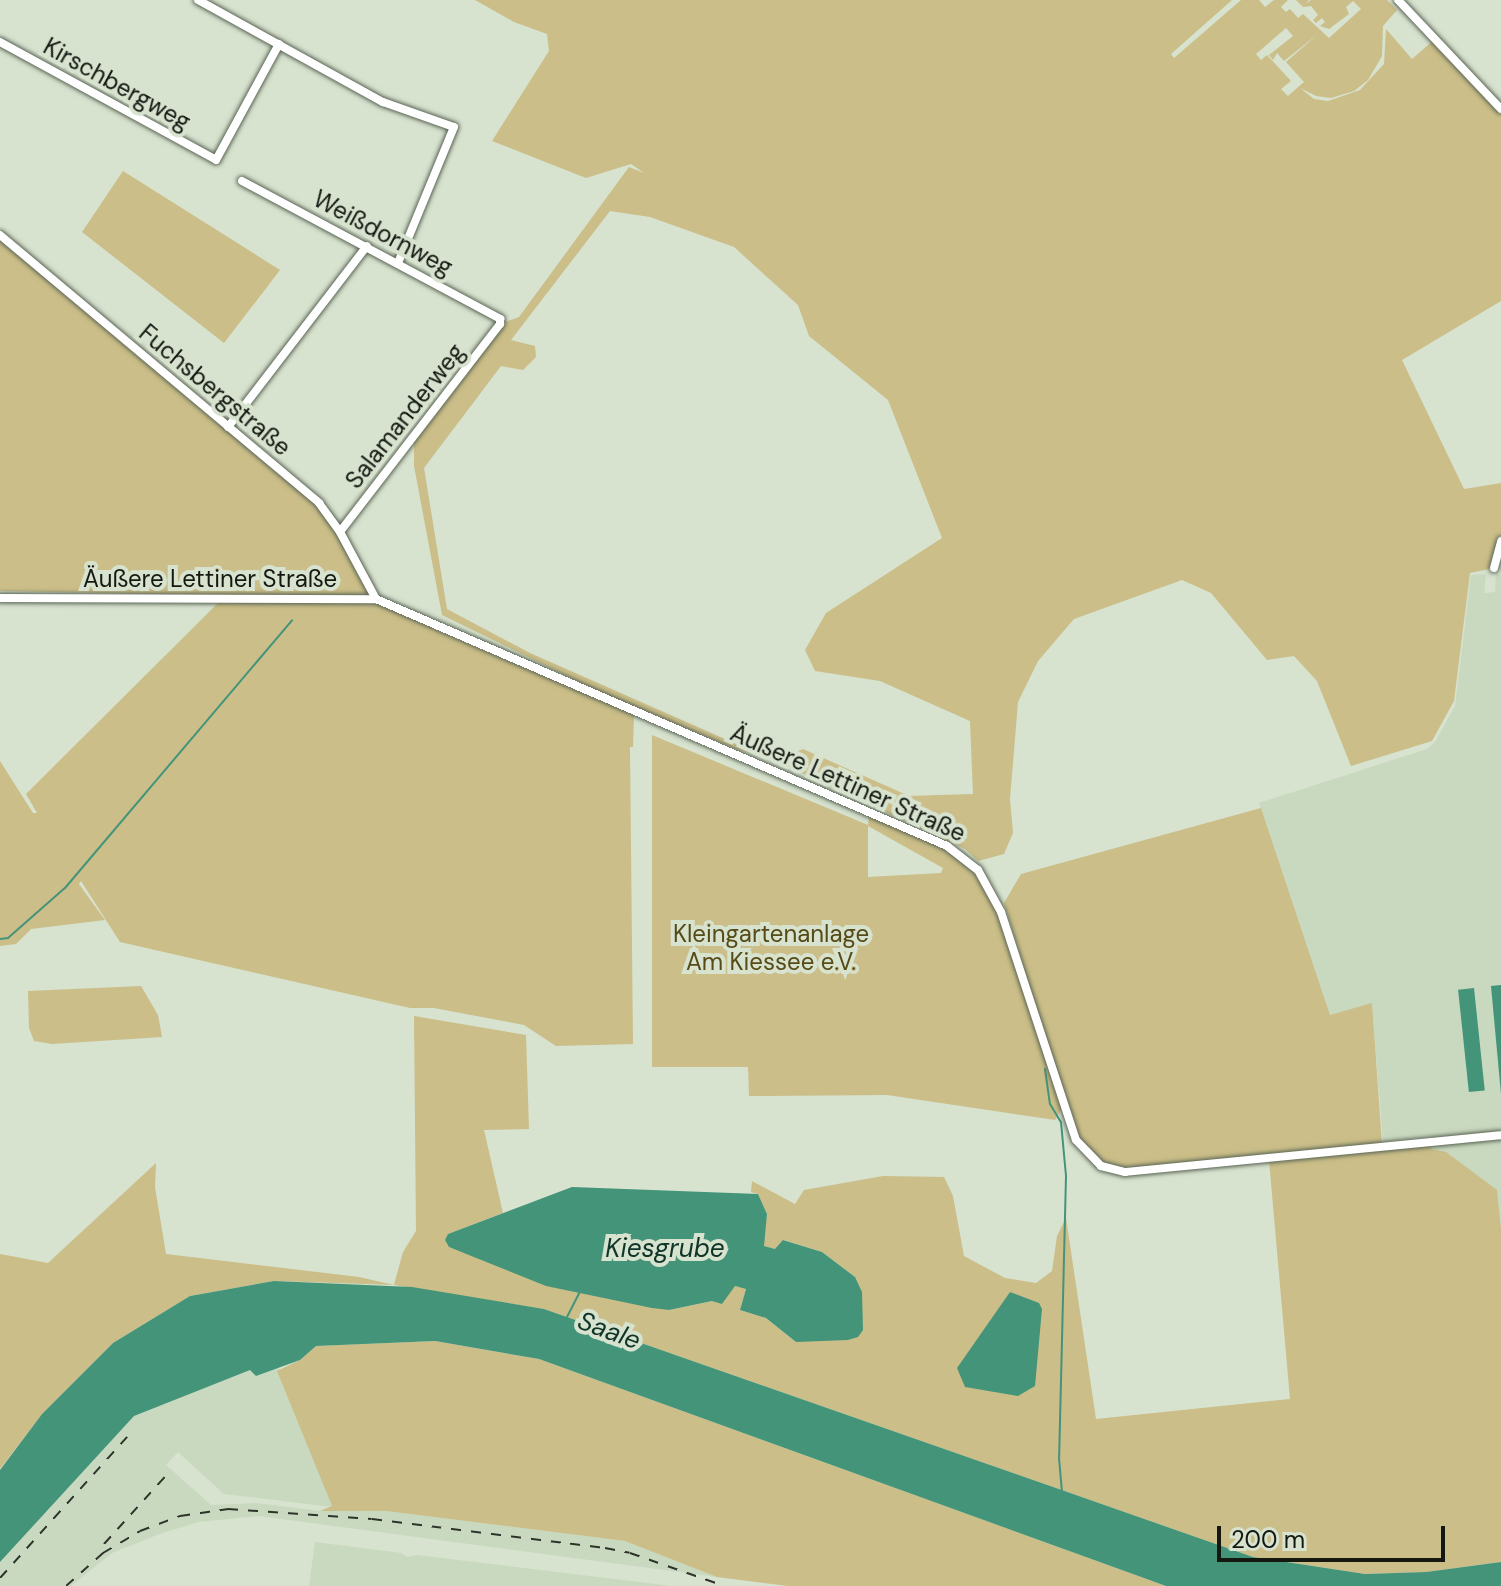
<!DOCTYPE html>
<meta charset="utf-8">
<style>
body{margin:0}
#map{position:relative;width:1501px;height:1586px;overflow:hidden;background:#d7e2cf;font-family:"DM Sans",sans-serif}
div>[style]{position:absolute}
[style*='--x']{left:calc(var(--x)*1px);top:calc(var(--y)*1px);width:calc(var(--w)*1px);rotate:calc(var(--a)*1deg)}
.built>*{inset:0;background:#c9d9bf}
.green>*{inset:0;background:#cbbe88}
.water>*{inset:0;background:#44947a;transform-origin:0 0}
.stream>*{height:2px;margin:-1px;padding:0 1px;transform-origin:1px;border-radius:1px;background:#44947a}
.roads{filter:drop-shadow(0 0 2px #5b6555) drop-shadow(0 0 2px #5b6555)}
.minor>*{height:8px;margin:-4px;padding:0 4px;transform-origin:4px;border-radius:4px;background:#fff}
.rail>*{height:2px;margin-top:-1px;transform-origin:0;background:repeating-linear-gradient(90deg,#2e332a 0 10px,transparent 0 20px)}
span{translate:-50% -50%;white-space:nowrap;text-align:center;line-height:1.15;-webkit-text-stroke:8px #d7e2cf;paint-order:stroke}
.street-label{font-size:24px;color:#141811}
.park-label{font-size:24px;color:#564b16}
.water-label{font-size:26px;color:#0f3529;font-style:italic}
.scale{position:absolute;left:1217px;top:1526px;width:228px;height:36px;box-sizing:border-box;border:4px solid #141811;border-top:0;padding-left:10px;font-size:24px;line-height:28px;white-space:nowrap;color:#141811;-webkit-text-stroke:6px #d7e2cf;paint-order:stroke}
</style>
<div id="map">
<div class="built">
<div style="clip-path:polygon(1496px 573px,1501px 575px,1501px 1228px,1497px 1190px,1431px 1150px,1430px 1136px,1383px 1142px,1372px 1004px,1330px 1015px,1259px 803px,1427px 749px,1435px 742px,1455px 706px,1471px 575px,1486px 574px,1484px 593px,1495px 592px)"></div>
<div style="clip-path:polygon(271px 1347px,332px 1507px,224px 1494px,178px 1452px,166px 1465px,211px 1505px,257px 1503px,320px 1511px,386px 1511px,626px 1541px,717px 1577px,259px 1516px,198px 1522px,157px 1535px,112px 1553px,71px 1586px,0 1586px,0 1543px,126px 1403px)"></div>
<div style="clip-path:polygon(315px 1542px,401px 1553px,407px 1557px,417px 1555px,672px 1586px,309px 1586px)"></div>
</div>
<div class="green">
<div style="clip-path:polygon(evenodd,475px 0,1232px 0,1171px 54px,1174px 58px,1241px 0,1259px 0,1265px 7px,1274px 0,1288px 0,1281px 7px,1286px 12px,1290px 9px,1298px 18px,1303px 14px,1329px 38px,1361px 9px,1353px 1px,1346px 7px,1349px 14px,1329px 29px,1320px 26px,1325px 22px,1322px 18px,1316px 23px,1313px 20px,1318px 15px,1311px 6px,1303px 7px,1296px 0,1309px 0,1306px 4px,1311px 0,1387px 0,1397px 10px,1383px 26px,1382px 56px,1368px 80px,1354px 91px,1331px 98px,1316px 96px,1300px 88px,1314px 99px,1328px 101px,1360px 90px,1384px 64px,1386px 29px,1412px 59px,1435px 39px,1501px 112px,1501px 301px,1402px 360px,1464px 489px,1501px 483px,1501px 541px,1494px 568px,1470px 573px,1454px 701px,1432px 741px,1351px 766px,1317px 681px,1294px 656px,1267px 660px,1211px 593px,1182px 580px,1074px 619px,1038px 661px,1018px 702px,1010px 799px,1013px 833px,1004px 854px,978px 861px,965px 849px,774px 760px,736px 749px,600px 692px,442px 615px,414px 466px,414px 439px,500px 324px,519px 317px,629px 167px,644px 173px,631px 164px,586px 178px,492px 141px,549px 51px,547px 34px,514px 22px,475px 0,1286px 28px,1293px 36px,1269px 55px,1273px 60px,1277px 53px,1284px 61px,1318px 34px,1286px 62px,1304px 82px,1288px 96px,1281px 89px,1291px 81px,1267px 55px,1261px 60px,1256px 54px,1286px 28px,475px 0,610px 211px,650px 217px,734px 247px,798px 305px,809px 336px,888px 400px,942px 538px,826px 613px,805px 650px,815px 671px,880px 681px,970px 721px,973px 794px,909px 796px,803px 749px,775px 761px,530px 653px,447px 609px,424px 468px,501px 366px,523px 370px,536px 357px,535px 346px,511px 340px,610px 211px)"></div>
<div style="clip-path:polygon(123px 171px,280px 270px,224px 343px,82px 232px)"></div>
<div style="clip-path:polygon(0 235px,319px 503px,374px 599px,433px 623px,433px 634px,434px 629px,634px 715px,633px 747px,630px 747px,633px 1044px,556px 1046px,524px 1025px,434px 1008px,410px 1008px,120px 942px,81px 881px,79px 884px,105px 920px,31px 929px,16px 944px,0 946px,0 761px,33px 813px,37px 813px,26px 794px,219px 602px,365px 598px,0 591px)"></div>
<div style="clip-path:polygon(evenodd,652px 735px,868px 825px,869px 816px,947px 849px,947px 853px,965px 857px,1001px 912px,1063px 1107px,1055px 1120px,887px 1095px,749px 1096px,748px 1067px,652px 1067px,652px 735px,868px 826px,943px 868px,941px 873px,868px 877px,868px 826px)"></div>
<div style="clip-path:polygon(1261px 808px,1330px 1015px,1372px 1003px,1382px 1144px,1431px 1143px,1431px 1149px,1446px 1152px,1497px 1190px,1501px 1228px,1501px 1562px,1426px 1572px,1365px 1574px,1253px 1557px,544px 1309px,394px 1285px,274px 1281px,190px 1296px,113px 1343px,42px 1414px,0 1469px,0 1254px,48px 1263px,156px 1163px,155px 1187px,166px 1254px,359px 1277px,394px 1285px,403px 1252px,416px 1231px,414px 1016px,526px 1035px,529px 1129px,484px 1130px,503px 1213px,448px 1234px,449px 1247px,669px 1310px,712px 1301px,735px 1286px,746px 1289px,740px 1310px,766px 1318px,796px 1342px,855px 1277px,822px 1252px,784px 1240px,775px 1249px,763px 1246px,767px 1214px,758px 1194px,751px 1192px,752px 1181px,795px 1204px,804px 1190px,883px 1176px,944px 1177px,953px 1196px,964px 1256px,1005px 1278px,1036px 1283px,1052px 1271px,1057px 1236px,1066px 1218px,1096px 1419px,1290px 1399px,1269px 1160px,1127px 1170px,1105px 1166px,1082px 1144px,1066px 1105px,1004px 903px,1021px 874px)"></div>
<div style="clip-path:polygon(141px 986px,158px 1015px,162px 1037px,52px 1044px,34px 1041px,29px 1028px,28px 991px)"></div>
<div style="clip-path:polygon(435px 1341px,539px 1359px,1166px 1586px,788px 1586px,717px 1577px,625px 1541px,386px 1511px,320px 1511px,332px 1506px,277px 1371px,300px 1360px,316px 1346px)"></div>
</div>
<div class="water">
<div style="clip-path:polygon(1501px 985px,1501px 1094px,1491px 986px)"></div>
<div style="left:1474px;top:988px;width:103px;height:16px;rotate:84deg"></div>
<div style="clip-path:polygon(572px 1187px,758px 1194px,767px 1214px,764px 1246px,775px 1249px,783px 1240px,822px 1252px,855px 1277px,862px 1292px,863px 1330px,858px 1337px,848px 1340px,796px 1342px,766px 1318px,740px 1310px,746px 1289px,735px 1286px,722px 1304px,712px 1301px,669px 1310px,652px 1308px,546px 1286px,449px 1247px,445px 1240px,448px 1234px)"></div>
<div style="clip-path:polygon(274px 1281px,412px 1287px,544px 1309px,1253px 1557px,1365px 1574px,1426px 1572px,1501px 1562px,1501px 1586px,1166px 1586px,539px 1359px,435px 1341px,316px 1346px,300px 1360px,256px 1376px,250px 1370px,134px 1416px,0 1562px,0 1470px,42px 1414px,113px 1343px,190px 1296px)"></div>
<div style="clip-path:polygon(1010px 1292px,1039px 1303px,1042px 1309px,1035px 1386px,1018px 1396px,965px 1387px,957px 1368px)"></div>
</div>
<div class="stream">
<div style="--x:0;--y:939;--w:8;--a:-7"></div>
<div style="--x:8;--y:938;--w:76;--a:-41.3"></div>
<div style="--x:65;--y:888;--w:351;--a:-49.7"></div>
<div style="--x:1045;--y:1069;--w:35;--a:82"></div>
<div style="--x:1050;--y:1104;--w:21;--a:59"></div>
<div style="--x:1061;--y:1122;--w:54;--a:84.7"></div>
<div style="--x:1066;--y:1176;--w:282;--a:91.4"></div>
<div style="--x:1059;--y:1458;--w:33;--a:85"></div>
<div style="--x:567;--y:1317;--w:27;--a:-63"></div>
</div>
<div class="roads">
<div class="minor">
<div style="--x:198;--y:0;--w:211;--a:28.9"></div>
<div style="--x:383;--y:102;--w:75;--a:19.4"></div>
<div style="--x:454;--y:127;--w:147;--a:112.4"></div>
<div style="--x:1398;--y:0;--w:150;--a:46.6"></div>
<div style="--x:0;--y:42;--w:246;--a:28.6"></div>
<div style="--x:216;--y:160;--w:132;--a:-61.5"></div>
<div style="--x:242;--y:181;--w:293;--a:28.1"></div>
<div style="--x:500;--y:319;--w:5;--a:90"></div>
<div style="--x:500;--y:324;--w:262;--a:127.6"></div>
<div style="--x:0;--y:235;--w:417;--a:40"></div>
<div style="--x:319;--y:503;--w:36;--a:54"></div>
<div style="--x:340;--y:532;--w:76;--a:61.8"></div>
<div style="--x:228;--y:427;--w:228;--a:-52.5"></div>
<div style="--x:1494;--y:568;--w:28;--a:-75"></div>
<div style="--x:0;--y:598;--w:376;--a:0.2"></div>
<div style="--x:376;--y:599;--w:622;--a:23.39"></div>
<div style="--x:947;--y:846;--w:39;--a:38"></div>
<div style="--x:978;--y:870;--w:48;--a:61.3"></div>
<div style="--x:1001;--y:912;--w:240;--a:71.8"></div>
<div style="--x:1076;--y:1140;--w:36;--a:46"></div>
<div style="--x:1101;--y:1166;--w:25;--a:14"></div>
<div style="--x:1125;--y:1172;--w:378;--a:-5.6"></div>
</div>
</div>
<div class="rail">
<div style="--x:104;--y:1544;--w:100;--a:-47.8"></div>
<div style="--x:0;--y:1578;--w:190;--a:-48"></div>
<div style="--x:66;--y:1586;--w:50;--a:-41.7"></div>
<div style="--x:103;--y:1553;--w:43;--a:-30.7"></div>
<div style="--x:140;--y:1531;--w:43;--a:-20.6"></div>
<div style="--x:180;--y:1516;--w:49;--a:-8.3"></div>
<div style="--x:228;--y:1509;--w:144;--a:4"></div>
<div style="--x:372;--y:1519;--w:235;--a:7.1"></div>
<div style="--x:605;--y:1548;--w:25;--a:11"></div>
<div style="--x:630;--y:1553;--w:100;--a:19.3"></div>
</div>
<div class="street-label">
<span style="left:117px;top:84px;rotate:29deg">Kirschbergweg</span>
<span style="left:383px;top:233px;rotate:28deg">Weißdornweg</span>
<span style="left:215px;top:390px;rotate:40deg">Fuchsbergstraße</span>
<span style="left:405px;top:416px;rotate:-52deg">Salamanderweg</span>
<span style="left:210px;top:579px">Äußere Lettiner Straße</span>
<span style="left:848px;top:783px;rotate:24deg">Äußere Lettiner Straße</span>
</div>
<div class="park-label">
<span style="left:771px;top:948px">Kleingartenanlage<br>Am Kiessee e.V.</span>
</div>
<div class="water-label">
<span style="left:665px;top:1249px">Kiesgrube</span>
<span style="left:609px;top:1331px;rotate:20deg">Saale</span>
</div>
<div class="scale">200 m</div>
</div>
